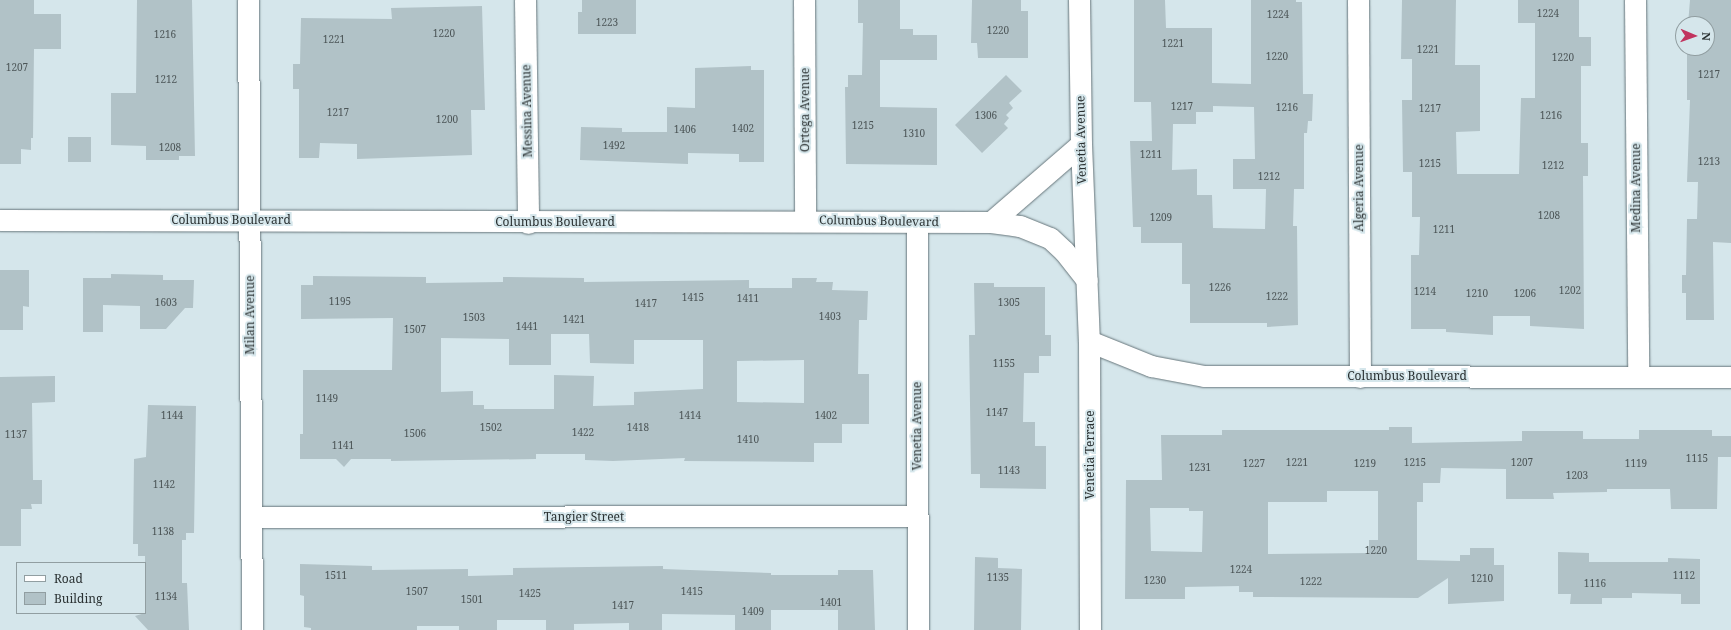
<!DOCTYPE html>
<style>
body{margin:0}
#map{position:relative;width:1731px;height:630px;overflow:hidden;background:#d5e6eb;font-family:"Noto Serif",serif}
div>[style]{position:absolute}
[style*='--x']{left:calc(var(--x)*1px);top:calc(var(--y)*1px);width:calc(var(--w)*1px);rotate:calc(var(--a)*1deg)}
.building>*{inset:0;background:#b1c2c7;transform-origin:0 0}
.roads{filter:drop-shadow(0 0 1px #67767b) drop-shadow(0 0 1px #67767b)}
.street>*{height:21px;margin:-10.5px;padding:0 10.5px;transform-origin:10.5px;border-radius:10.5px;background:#fff}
span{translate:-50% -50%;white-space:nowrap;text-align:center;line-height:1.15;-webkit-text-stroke:4px #d5e6eb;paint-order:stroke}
.number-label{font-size:10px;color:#4c5557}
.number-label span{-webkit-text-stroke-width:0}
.street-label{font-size:12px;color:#2a3132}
.legend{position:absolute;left:16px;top:562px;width:130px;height:52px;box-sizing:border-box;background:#d5e6eb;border:1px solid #919ea1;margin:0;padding:5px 7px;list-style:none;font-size:12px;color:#2a3132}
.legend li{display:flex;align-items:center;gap:8px;height:20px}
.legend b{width:20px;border:1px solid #919ea1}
.north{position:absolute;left:1675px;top:16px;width:40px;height:40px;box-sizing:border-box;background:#d5e6eb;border:1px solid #919ea1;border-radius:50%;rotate:92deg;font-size:11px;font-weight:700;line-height:16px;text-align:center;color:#2a3132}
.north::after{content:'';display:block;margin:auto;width:14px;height:18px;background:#c1335e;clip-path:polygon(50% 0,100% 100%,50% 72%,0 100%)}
</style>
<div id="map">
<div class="building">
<div style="clip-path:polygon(0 0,34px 0,34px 14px,61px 14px,61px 49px,34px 49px,33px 138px,31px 138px,31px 150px,21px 149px,21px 164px,0 164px)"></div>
<div style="clip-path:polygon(137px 0,192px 0,195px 156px,179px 156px,179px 160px,146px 160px,146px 146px,111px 145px,111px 93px,136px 93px)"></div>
<div style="clip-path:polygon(582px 0,636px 0,636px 34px,578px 34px,578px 12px,582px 12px)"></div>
<div style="clip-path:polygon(858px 0,900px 0,900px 29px,913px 29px,913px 35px,937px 35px,937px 60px,880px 60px,880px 107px,937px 108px,937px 165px,846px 164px,845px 87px,848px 87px,848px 75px,862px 75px,863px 23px,858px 23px)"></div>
<div style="clip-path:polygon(972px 0,1021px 0,1021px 11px,1028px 11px,1028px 58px,978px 58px,977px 43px,971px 43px)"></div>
<div style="clip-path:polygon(evenodd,1134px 0,1165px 0,1166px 28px,1212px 28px,1212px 83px,1251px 84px,1251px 0,1296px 0,1296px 2px,1302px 2px,1303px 94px,1313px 94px,1312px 121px,1308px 121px,1307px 133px,1304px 133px,1304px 189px,1294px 189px,1293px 226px,1297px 226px,1298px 325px,1267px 327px,1267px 323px,1190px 323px,1190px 284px,1182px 284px,1182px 243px,1141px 243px,1141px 227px,1133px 227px,1130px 141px,1152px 141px,1151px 102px,1134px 102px,1134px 0,1213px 106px,1254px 107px,1255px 159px,1233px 159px,1233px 189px,1266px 189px,1265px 229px,1213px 228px,1212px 195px,1197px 195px,1197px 169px,1172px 170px,1173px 124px,1196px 124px,1196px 112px,1213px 112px,1213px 106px)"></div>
<div style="clip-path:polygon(1402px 0,1456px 0,1455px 65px,1480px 65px,1480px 131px,1456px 132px,1457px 174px,1519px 174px,1521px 98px,1535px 98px,1535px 23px,1518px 23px,1518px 0,1579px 0,1579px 37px,1591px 37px,1591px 66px,1581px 66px,1581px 143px,1588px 143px,1588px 176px,1583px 176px,1584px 329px,1530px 326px,1530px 316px,1493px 316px,1493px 335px,1446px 332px,1446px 329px,1411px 329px,1411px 255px,1419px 255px,1420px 217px,1412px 217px,1412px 172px,1403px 172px,1402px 100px,1412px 100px,1412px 59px,1401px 59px)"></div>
<div style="clip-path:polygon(1690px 0,1731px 0,1731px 243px,1713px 242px,1714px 320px,1686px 320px,1686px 293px,1682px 293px,1682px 275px,1686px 275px,1687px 219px,1697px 219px,1698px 182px,1687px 182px,1690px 100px,1687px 100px,1687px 48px,1707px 48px,1707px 24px,1688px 24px)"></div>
<div style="clip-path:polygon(482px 6px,485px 110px,471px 110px,472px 155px,357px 159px,357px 144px,320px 143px,319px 158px,299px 158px,299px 89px,293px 89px,293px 64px,300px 64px,301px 18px,392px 19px,391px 8px)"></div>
<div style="clip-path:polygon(751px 66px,751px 70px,764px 70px,764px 162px,739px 162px,739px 154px,688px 153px,688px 164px,580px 160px,581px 127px,622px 128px,622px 132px,667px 132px,667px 107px,695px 108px,695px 68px)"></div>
<div style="clip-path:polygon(1006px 75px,1022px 91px,1009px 103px,1013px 108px,1006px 115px,1009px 118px,1004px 124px,1008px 128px,982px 153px,955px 125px)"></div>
<div style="left:68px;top:137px;width:23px;height:25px"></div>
<div style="clip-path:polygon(0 270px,29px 270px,29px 307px,23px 306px,23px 330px,0 330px)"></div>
<div style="clip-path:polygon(111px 274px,163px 275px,163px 280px,194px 280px,193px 308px,185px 308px,166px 329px,140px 329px,140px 306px,103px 305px,103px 332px,83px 332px,83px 278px,111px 278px)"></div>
<div style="clip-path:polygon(evenodd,313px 276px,426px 277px,426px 283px,503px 282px,503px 277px,584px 278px,584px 282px,749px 280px,749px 288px,792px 288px,792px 278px,817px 278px,816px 282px,833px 282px,832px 290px,868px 291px,867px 320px,859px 320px,858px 374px,869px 374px,869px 424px,842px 424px,842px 443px,814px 443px,814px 462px,684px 461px,685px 458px,613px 461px,585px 460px,585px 454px,536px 454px,536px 459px,391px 461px,391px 459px,351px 459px,344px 467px,336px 459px,300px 459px,300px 434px,303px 434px,303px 370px,392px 370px,393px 318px,301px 319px,301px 285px,313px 285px,313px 276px,551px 334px,589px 334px,590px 363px,634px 364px,634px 340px,703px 340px,703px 389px,634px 392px,634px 405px,593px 406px,594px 376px,554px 375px,554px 409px,484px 409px,484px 405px,473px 405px,473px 391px,441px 392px,441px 338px,509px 339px,509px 365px,551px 365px,551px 334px,313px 276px,804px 360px,804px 403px,737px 402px,737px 361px,804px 360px)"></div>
<div style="clip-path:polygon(974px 283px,994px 283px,994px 287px,1045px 287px,1045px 335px,1051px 335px,1051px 356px,1039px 356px,1039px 373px,1024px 373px,1023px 422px,1035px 422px,1035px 446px,1046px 446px,1046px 489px,980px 488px,980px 474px,971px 474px,969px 335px,975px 335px)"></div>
<div style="clip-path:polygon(55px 376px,55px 402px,32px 403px,33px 480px,42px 480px,42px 504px,31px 504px,32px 509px,21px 509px,21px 546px,0 546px,0 377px)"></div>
<div style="clip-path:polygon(148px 405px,196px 406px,194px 533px,186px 533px,186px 540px,182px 540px,182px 583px,187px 583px,189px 630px,148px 630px,135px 616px,145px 613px,145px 556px,138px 556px,138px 544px,133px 544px,134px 459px,146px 457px)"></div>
<div style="clip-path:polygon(evenodd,1389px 427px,1412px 427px,1412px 443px,1522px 441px,1522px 431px,1583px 431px,1583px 439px,1639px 439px,1639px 430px,1712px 430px,1712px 436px,1731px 436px,1731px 457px,1718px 457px,1717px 509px,1671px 509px,1670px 489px,1607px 489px,1607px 492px,1553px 493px,1554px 499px,1506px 499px,1506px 469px,1441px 468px,1440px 483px,1423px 483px,1423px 502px,1417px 502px,1417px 560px,1460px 561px,1460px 555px,1470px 555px,1470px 548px,1494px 548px,1494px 565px,1504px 565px,1504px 601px,1448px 604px,1448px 578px,1418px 598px,1253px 597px,1253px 592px,1239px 592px,1239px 586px,1185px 587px,1185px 599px,1125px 599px,1126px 480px,1162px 480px,1161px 435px,1222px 435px,1222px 430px,1389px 430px,1389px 427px,1327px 491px,1378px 491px,1378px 540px,1369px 540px,1369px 553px,1268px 554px,1268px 502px,1327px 502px,1327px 491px,1389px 427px,1150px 508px,1189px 508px,1189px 511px,1203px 511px,1202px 552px,1151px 551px,1150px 508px)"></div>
<div style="clip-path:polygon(1558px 552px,1589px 553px,1589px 562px,1668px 562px,1668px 558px,1700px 559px,1700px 604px,1681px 604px,1681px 594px,1632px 593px,1632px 598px,1602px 598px,1602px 604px,1570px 604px,1571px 594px,1558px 594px)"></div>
<div style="clip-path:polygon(975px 557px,998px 558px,998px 568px,1022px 569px,1021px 630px,974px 630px)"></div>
<div style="clip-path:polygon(300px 564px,372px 566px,372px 570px,468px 569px,468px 576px,513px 575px,513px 568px,663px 566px,663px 569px,771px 573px,771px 575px,838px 575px,838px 570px,873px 570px,875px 630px,838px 630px,838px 610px,771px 610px,771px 630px,735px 630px,735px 615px,662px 614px,662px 630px,629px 630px,629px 623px,574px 624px,574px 630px,546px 630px,546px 620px,497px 620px,497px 630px,459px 630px,459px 626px,417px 626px,417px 630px,311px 630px,311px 628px,304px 627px,304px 596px,300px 595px)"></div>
</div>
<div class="roads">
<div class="street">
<div style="--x:248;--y:0;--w:630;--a:89.64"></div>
<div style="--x:525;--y:0;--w:223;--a:89.2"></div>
<div style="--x:804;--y:0;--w:221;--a:89.7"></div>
<div style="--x:1079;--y:0;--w:144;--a:89.2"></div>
<div style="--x:1081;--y:144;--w:197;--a:87.7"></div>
<div style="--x:1089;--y:341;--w:289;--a:89.8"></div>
<div style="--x:1358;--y:0;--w:377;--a:89.7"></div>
<div style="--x:1635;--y:0;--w:376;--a:89.5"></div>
<div style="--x:0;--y:220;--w:991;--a:0.12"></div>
<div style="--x:991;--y:222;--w:29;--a:8"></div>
<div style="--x:1020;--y:226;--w:32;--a:22"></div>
<div style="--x:1050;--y:238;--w:19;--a:43"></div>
<div style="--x:1064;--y:251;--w:37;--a:52"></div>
<div style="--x:917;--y:222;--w:408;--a:89.9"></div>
<div style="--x:991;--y:222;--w:119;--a:-40.9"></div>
<div style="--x:1089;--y:341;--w:67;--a:22"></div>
<div style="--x:1151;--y:366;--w:54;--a:10.7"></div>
<div style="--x:1204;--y:376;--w:527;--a:0.11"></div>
<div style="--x:251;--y:517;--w:666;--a:-0.09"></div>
</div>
</div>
<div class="number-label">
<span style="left:1548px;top:14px">1224</span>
<span style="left:1278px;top:15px">1224</span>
<span style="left:607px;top:23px">1223</span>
<span style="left:998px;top:31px">1220</span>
<span style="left:444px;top:34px">1220</span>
<span style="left:165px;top:35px">1216</span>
<span style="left:334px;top:40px">1221</span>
<span style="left:1173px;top:44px">1221</span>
<span style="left:1428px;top:50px">1221</span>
<span style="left:1277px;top:57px">1220</span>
<span style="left:1563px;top:58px">1220</span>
<span style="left:17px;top:68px">1207</span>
<span style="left:1709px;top:75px">1217</span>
<span style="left:166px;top:80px">1212</span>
<span style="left:1182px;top:107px">1217</span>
<span style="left:1287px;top:108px">1216</span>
<span style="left:1430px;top:109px">1217</span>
<span style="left:338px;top:113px">1217</span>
<span style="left:986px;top:116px">1306</span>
<span style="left:1551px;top:116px">1216</span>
<span style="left:447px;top:120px">1200</span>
<span style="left:863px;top:126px">1215</span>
<span style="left:743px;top:129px">1402</span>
<span style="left:685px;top:130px">1406</span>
<span style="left:914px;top:134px">1310</span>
<span style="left:614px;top:146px">1492</span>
<span style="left:170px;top:148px">1208</span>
<span style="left:1151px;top:155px">1211</span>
<span style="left:1709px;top:162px">1213</span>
<span style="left:1430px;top:164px">1215</span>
<span style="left:1553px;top:166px">1212</span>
<span style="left:1269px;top:177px">1212</span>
<span style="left:1549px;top:216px">1208</span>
<span style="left:1161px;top:218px">1209</span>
<span style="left:1444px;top:230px">1211</span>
<span style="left:1220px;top:288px">1226</span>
<span style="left:1570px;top:291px">1202</span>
<span style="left:1425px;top:292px">1214</span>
<span style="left:1477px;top:294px">1210</span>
<span style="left:1525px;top:294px">1206</span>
<span style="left:1277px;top:297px">1222</span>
<span style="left:693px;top:298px">1415</span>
<span style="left:748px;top:299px">1411</span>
<span style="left:340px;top:302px">1195</span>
<span style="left:166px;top:303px">1603</span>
<span style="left:1009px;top:303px">1305</span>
<span style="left:646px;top:304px">1417</span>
<span style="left:830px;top:317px">1403</span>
<span style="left:474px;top:318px">1503</span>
<span style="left:574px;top:320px">1421</span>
<span style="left:527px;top:327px">1441</span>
<span style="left:415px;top:330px">1507</span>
<span style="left:1004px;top:364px">1155</span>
<span style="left:327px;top:399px">1149</span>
<span style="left:997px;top:413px">1147</span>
<span style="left:172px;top:416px">1144</span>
<span style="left:690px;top:416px">1414</span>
<span style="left:826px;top:416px">1402</span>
<span style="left:491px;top:428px">1502</span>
<span style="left:638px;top:428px">1418</span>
<span style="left:583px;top:433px">1422</span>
<span style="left:415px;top:434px">1506</span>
<span style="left:16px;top:435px">1137</span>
<span style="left:748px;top:440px">1410</span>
<span style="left:343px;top:446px">1141</span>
<span style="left:1697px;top:459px">1115</span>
<span style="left:1297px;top:463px">1221</span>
<span style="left:1415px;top:463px">1215</span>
<span style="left:1522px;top:463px">1207</span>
<span style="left:1254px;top:464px">1227</span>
<span style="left:1365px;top:464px">1219</span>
<span style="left:1636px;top:464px">1119</span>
<span style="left:1200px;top:468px">1231</span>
<span style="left:1009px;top:471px">1143</span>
<span style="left:1577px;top:476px">1203</span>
<span style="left:164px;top:485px">1142</span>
<span style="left:163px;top:532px">1138</span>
<span style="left:1376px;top:551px">1220</span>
<span style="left:1241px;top:570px">1224</span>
<span style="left:336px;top:576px">1511</span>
<span style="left:1684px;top:576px">1112</span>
<span style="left:998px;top:578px">1135</span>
<span style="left:1482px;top:579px">1210</span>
<span style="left:1155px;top:581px">1230</span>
<span style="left:1311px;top:582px">1222</span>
<span style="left:1595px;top:584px">1116</span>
<span style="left:417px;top:592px">1507</span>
<span style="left:692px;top:592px">1415</span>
<span style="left:530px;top:594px">1425</span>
<span style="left:166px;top:597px">1134</span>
<span style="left:472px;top:600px">1501</span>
<span style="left:831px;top:603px">1401</span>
<span style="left:623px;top:606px">1417</span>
<span style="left:753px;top:612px">1409</span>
</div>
<div class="street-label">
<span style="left:805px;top:110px;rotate:-90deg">Ortega Avenue</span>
<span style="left:527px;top:111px;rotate:-91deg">Messina Avenue</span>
<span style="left:1081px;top:140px;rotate:-91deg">Venetia Avenue</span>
<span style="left:1359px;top:188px;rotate:-90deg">Algeria Avenue</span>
<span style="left:1636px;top:188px;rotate:-90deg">Medina Avenue</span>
<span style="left:231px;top:220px">Columbus Boulevard</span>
<span style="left:879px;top:221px;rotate:1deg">Columbus Boulevard</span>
<span style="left:555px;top:222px">Columbus Boulevard</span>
<span style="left:250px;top:315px;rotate:-90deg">Milan Avenue</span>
<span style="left:1407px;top:376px">Columbus Boulevard</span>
<span style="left:917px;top:426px;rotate:-90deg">Venetia Avenue</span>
<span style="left:1090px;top:455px;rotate:-90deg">Venetia Terrace</span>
<span style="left:584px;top:517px">Tangier Street</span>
</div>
<ul class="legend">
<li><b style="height:5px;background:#fff"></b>Road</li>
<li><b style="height:11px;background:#b1c2c7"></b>Building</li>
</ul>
<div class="north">N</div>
</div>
